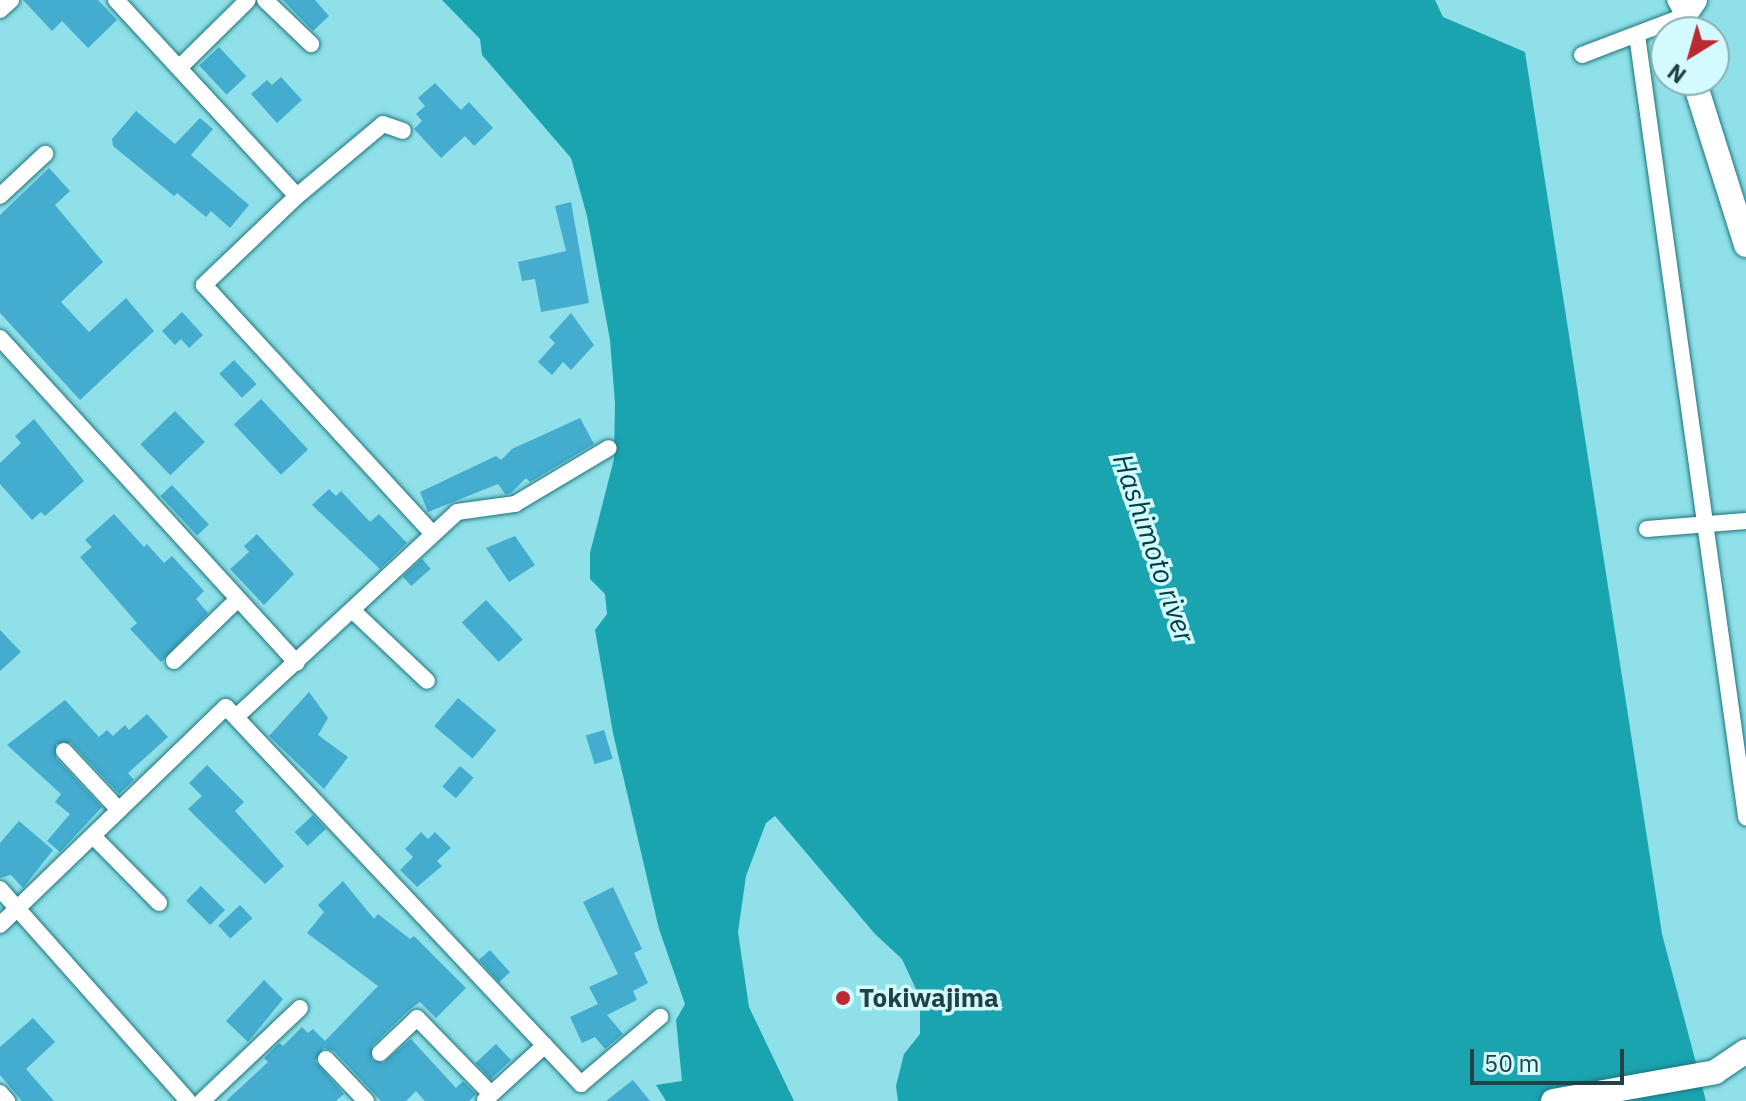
<!DOCTYPE html>
<style>
body{margin:0}
#map{position:relative;width:1746px;height:1101px;overflow:hidden;background:#8fe0e9;font-family:"IBM Plex Sans",sans-serif}
div>[style]{position:absolute}
[style*='--x']{left:calc(var(--x)*1px);top:calc(var(--y)*1px);width:calc(var(--w)*1px);rotate:calc(var(--a)*1deg)}
.water>*{inset:0;background:#1aa4b0}
.building>*{inset:0;background:#43accf;transform-origin:0 0}
.roads{filter:drop-shadow(0 0 2px #1d757d) drop-shadow(0 0 2px #1d757d)}
.street>*{height:16px;margin:-8px;padding:0 8px;transform-origin:8px;border-radius:8px;background:#fff}
.secondary>*{height:24px;margin:-12px;padding:0 12px;transform-origin:12px;border-radius:12px;background:#fff}
.dots>*{width:22px;height:22px;translate:-50% -50%;box-sizing:border-box;border:4px solid #d3fafe;border-radius:50%}
span{translate:-50% -50%;white-space:nowrap;text-align:center;line-height:1.15;-webkit-text-stroke:7px #d3fafe;paint-order:stroke}
.poi-label{font-size:26px;color:#204145;font-weight:700}
.left{translate:0 -50%;text-align:left}
.water-label{font-size:28px;color:#013c41;font-style:italic}
.north{position:absolute;left:1650px;top:16px;width:80px;height:80px;box-sizing:border-box;background:#d3fafe;border:2px solid #8bb0b4;border-radius:50%;rotate:217deg;font-size:22px;font-weight:700;line-height:32px;text-align:center;color:#204145}
.north::after{content:'';display:block;margin:auto;width:28px;height:36px;background:#ba2a31;clip-path:polygon(50% 0,100% 100%,50% 72%,0 100%)}
.scale{position:absolute;left:1470px;top:1049px;width:154px;height:36px;box-sizing:border-box;border:4px solid #204145;border-top:0;padding-left:10px;font-size:24px;line-height:28px;white-space:nowrap;color:#204145;-webkit-text-stroke:6px #d3fafe;paint-order:stroke}
</style>
<div id="map">
<div class="water">
<div style="clip-path:polygon(442px 0,1435px 0,1443px 17px,1525px 52px,1662px 934px,1706px 1101px,898px 1101px,896px 1086px,904px 1054px,920px 1034px,920px 998px,902px 959px,875px 934px,775px 816px,766px 823px,746px 876px,738px 932px,749px 1007px,794px 1101px,666px 1101px,656px 1085px,682px 1081px,676px 1020px,685px 1004px,659px 929px,613px 733px,595px 630px,607px 614px,605px 594px,590px 579px,590px 553px,614px 459px,615px 403px,610px 340px,587px 216px,571px 158px,482px 55px,480px 39px)"></div>
</div>
<div class="building">
<div style="clip-path:polygon(23px 0,98px 0,117px 20px,88px 48px,62px 21px,52px 31px)"></div>
<div style="clip-path:polygon(283px 0,315px 0,329px 16px,313px 31px)"></div>
<div style="left:219px;top:47px;width:40px;height:27px;rotate:47deg"></div>
<div style="clip-path:polygon(281px 77px,302px 100px,277px 123px,251px 94px,267px 80px,272px 85px)"></div>
<div style="clip-path:polygon(435px 83px,461px 110px,469px 102px,493px 128px,474px 146px,465px 136px,441px 158px,414px 129px,422px 121px,416px 114px,425px 106px,418px 98px)"></div>
<div style="clip-path:polygon(136px 111px,175px 144px,200px 118px,213px 129px,191px 155px,249px 205px,230px 228px,211px 211px,206px 217px,177px 193px,174px 196px,113px 146px,112px 139px)"></div>
<div style="clip-path:polygon(49px 168px,70px 191px,55px 205px,103px 262px,61px 302px,89px 332px,126px 298px,154px 331px,80px 400px,0 313px,0 215px)"></div>
<div style="clip-path:polygon(571px 202px,589px 303px,541px 312px,535px 279px,522px 281px,518px 262px,566px 251px,555px 206px)"></div>
<div style="clip-path:polygon(182px 312px,203px 335px,189px 348px,181px 339px,175px 345px,162px 331px)"></div>
<div style="clip-path:polygon(571px 313px,594px 345px,571px 370px,563px 362px,552px 375px,538px 362px,555px 343px,549px 337px)"></div>
<div style="left:234px;top:360px;width:33px;height:20px;rotate:47deg"></div>
<div style="left:261px;top:399px;width:69px;height:37px;rotate:47deg"></div>
<div style="left:175px;top:411px;width:43px;height:48px;rotate:46deg"></div>
<div style="clip-path:polygon(580px 418px,594px 444px,530px 482px,526px 478px,511px 493px,505px 494px,498px 484px,428px 512px,420px 492px,496px 456px,501px 460px,512px 449px)"></div>
<div style="clip-path:polygon(34px 419px,84px 481px,45px 516px,41px 512px,32px 520px,0 484px,0 463px,21px 443px,15px 436px)"></div>
<div style="left:172px;top:485px;width:54px;height:16px;rotate:47deg"></div>
<div style="clip-path:polygon(329px 489px,336px 496px,341px 491px,370px 522px,379px 514px,407px 543px,380px 569px,312px 505px)"></div>
<div style="clip-path:polygon(114px 514px,144px 547px,147px 544px,164px 563px,172px 556px,204px 591px,196px 599px,208px 613px,161px 662px,130px 629px,137px 623px,80px 557px,92px 547px,85px 540px)"></div>
<div style="clip-path:polygon(257px 534px,294px 574px,264px 605px,230px 569px,249px 552px,244px 546px)"></div>
<div style="clip-path:polygon(515px 536px,535px 565px,509px 582px,486px 548px)"></div>
<div style="left:422px;top:559px;width:13px;height:26px;rotate:48deg"></div>
<div style="left:486px;top:600px;width:54px;height:33px;rotate:47deg"></div>
<div style="clip-path:polygon(0 630px,21px 652px,0 671px)"></div>
<div style="clip-path:polygon(309px 692px,328px 718px,318px 735px,348px 757px,324px 789px,269px 736px)"></div>
<div style="left:458px;top:698px;width:50px;height:37px;rotate:40deg"></div>
<div style="clip-path:polygon(65px 700px,99px 737px,107px 730px,113px 736px,125px 725px,129px 730px,147px 714px,168px 737px,128px 773px,134px 780px,119px 794px,71px 743px,56px 744px,56px 758px,102px 807px,60px 852px,47px 841px,70px 814px,55px 802px,61px 794px,7px 745px)"></div>
<div style="left:604px;top:730px;width:30px;height:19px;rotate:73deg"></div>
<div style="clip-path:polygon(207px 765px,244px 802px,235px 811px,284px 866px,265px 884px,188px 809px,202px 796px,189px 783px)"></div>
<div style="left:460px;top:766px;width:18px;height:27px;rotate:41deg"></div>
<div style="left:313px;top:815px;width:19px;height:25px;rotate:47deg"></div>
<div style="clip-path:polygon(19px 821px,53px 850px,23px 888px,11px 875px,0 878px,0 843px)"></div>
<div style="clip-path:polygon(421px 832px,428px 839px,435px 832px,451px 848px,437px 861px,442px 866px,417px 887px,400px 870px,413px 857px,405px 849px)"></div>
<div style="clip-path:polygon(343px 881px,374px 919px,378px 914px,410px 939px,414px 936px,466px 988px,436px 1018px,420px 1002px,409px 1010px,372px 1046px,372px 1060px,383px 1063px,411px 1039px,456px 1088px,463px 1081px,476px 1094px,469px 1101px,425px 1101px,416px 1091px,406px 1101px,381px 1101px,334px 1051px,324px 1048px,315px 1061px,344px 1094px,336px 1101px,226px 1101px,268px 1062px,264px 1058px,279px 1043px,283px 1046px,302px 1027px,308px 1033px,313px 1029px,325px 1041px,378px 986px,307px 933px,324px 912px,318px 905px)"></div>
<div style="left:201px;top:886px;width:34px;height:21px;rotate:45deg"></div>
<div style="clip-path:polygon(613px 887px,642px 949px,634px 953px,648px 983px,633px 991px,637px 1000px,607px 1015px,623px 1034px,605px 1049px,595px 1037px,582px 1043px,570px 1017px,598px 1004px,589px 987px,618px 974px,583px 902px)"></div>
<div style="left:240px;top:905px;width:18px;height:30px;rotate:47deg"></div>
<div style="left:490px;top:950px;width:30px;height:15px;rotate:48deg"></div>
<div style="clip-path:polygon(264px 980px,283px 999px,248px 1042px,226px 1021px)"></div>
<div style="clip-path:polygon(33px 1018px,55px 1042px,26px 1069px,54px 1101px,22px 1101px,0 1075px,0 1047px)"></div>
<div style="left:496px;top:1044px;width:22px;height:28px;rotate:47deg"></div>
<div style="clip-path:polygon(633px 1080px,650px 1101px,606px 1101px)"></div>
</div>
<div class="roads">
<div class="street">
<div style="--x:116;--y:0;--w:267;--a:47.3"></div>
<div style="--x:297;--y:196;--w:129;--a:136.3"></div>
<div style="--x:204;--y:285;--w:337;--a:47.4"></div>
<div style="--x:265;--y:0;--w:64;--a:43.7"></div>
<div style="--x:0;--y:10;--w:15;--a:-42"></div>
<div style="--x:1637;--y:35;--w:790;--a:82.06"></div>
<div style="--x:1582;--y:55;--w:109;--a:-20.9"></div>
<div style="--x:1684;--y:16;--w:18;--a:-119"></div>
<div style="--x:180;--y:67;--w:95;--a:-44.6"></div>
<div style="--x:0;--y:196;--w:62;--a:-43"></div>
<div style="--x:297;--y:196;--w:112;--a:-39.9"></div>
<div style="--x:383;--y:124;--w:21;--a:19"></div>
<div style="--x:0;--y:338;--w:440;--a:47.6"></div>
<div style="--x:1647;--y:529;--w:99;--a:-4.6"></div>
<div style="--x:352;--y:610;--w:103;--a:43.4"></div>
<div style="--x:174;--y:661;--w:89;--a:-44.1"></div>
<div style="--x:236;--y:717;--w:301;--a:-42.8"></div>
<div style="--x:457;--y:512;--w:59;--a:-7.9"></div>
<div style="--x:515;--y:504;--w:109;--a:-30.8"></div>
<div style="--x:64;--y:751;--w:81;--a:47"></div>
<div style="--x:93;--y:836;--w:94;--a:45.4"></div>
<div style="--x:0;--y:889;--w:283;--a:48.4"></div>
<div style="--x:0;--y:925;--w:314;--a:-44"></div>
<div style="--x:226;--y:707;--w:518;--a:46.72"></div>
<div style="--x:581;--y:1084;--w:104;--a:-40.3"></div>
<div style="--x:380;--y:1053;--w:51;--a:-43.4"></div>
<div style="--x:417;--y:1018;--w:106;--a:45.8"></div>
<div style="--x:326;--y:1059;--w:58;--a:46.4"></div>
<div style="--x:0;--y:1093;--w:11;--a:49"></div>
<div style="--x:485;--y:1100;--w:81;--a:-42.5"></div>
<div style="--x:202;--y:1101;--w:135;--a:-43.5"></div>
</div>
<div class="secondary">
<div style="--x:1684;--y:32;--w:16;--a:-90"></div>
<div style="--x:1684;--y:16;--w:19;--a:-55"></div>
<div style="--x:1694;--y:80;--w:173;--a:72.5"></div>
<div style="--x:1553;--y:1101;--w:165;--a:-10.1"></div>
<div style="--x:1715;--y:1072;--w:37;--a:-34"></div>
</div>
</div>
<div class="dots">
<div style="left:843px;top:998px;background:#ba2a31"></div>
</div>
<div class="poi-label">
<span class="left" style="left:859px;top:998px">Tokiwajima</span>
</div>
<div class="water-label">
<span style="left:1154px;top:548px;rotate:71deg">Hashimoto river</span>
</div>
<div class="north">N</div>
<div class="scale">50 m</div>
</div>
